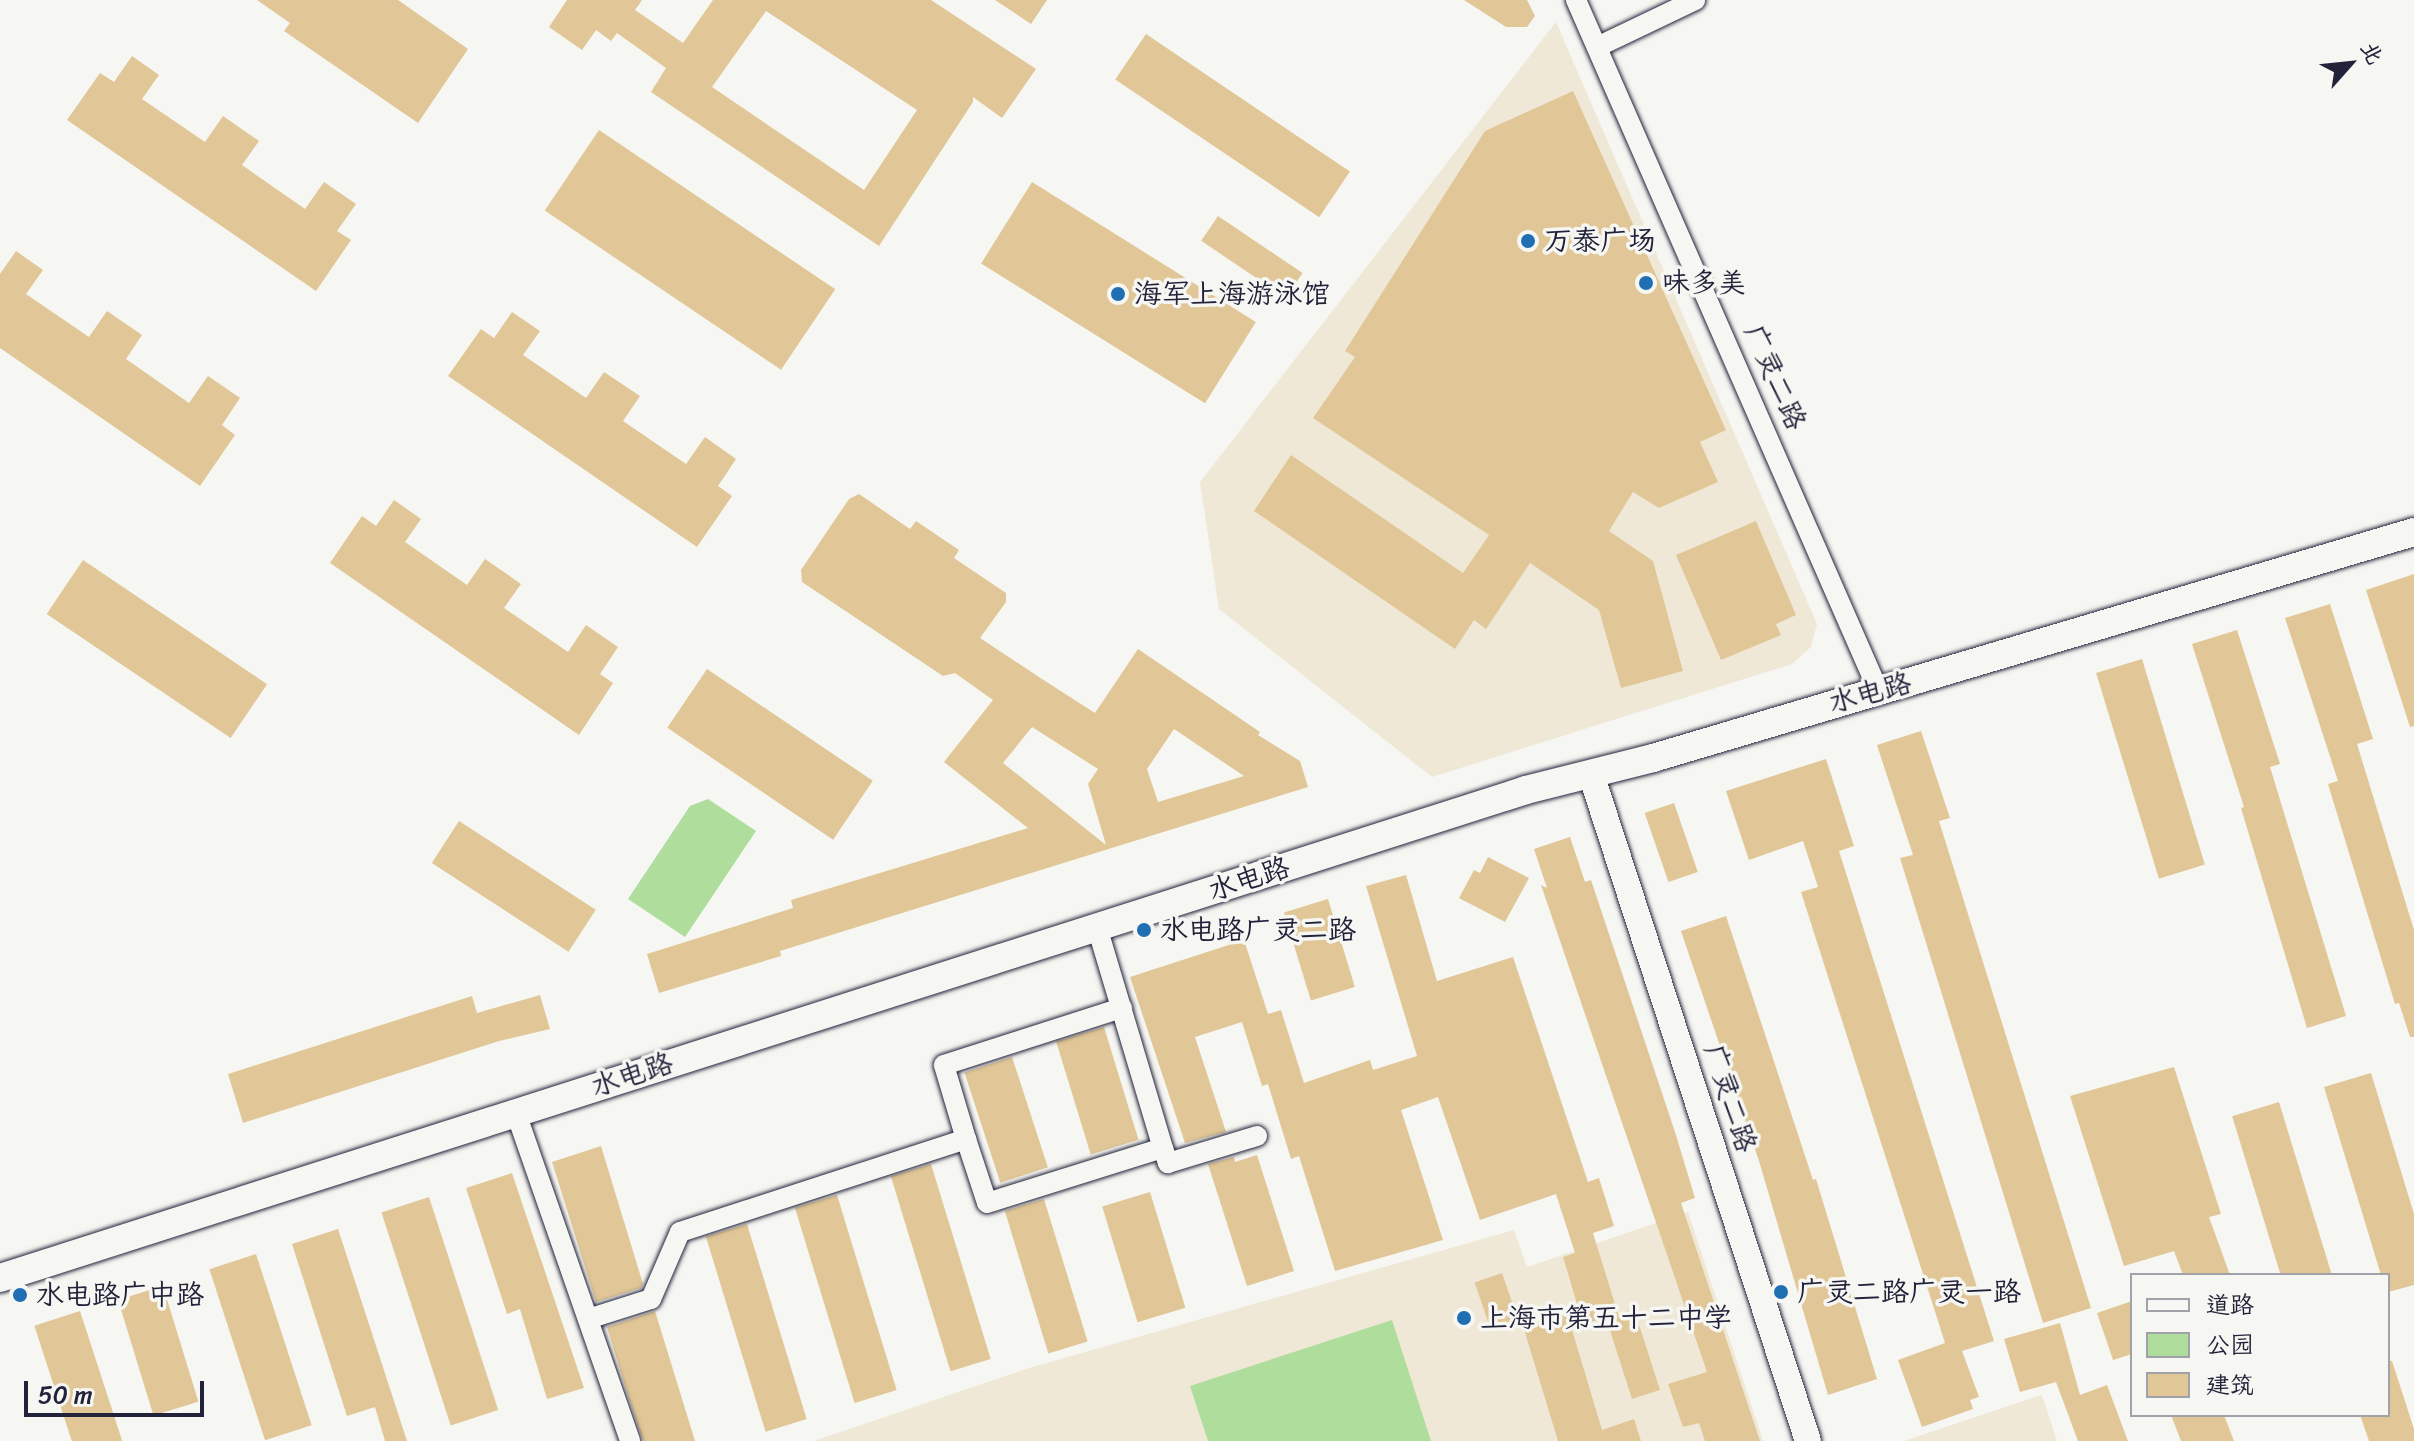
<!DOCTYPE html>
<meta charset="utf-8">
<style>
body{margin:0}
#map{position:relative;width:2414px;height:1441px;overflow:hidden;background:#f6f6f2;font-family:Sriracha,"LXGW WenKai TC",sans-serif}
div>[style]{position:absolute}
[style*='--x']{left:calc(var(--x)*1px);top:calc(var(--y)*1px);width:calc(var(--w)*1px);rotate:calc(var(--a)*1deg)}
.built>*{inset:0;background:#f0e8d7}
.green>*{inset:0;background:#afdd9c}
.building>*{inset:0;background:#e1c797;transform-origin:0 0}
.roads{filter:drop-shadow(0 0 2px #22223b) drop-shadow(0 0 2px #22223b)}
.minor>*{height:20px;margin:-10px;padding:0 10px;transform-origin:10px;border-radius:10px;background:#f6f6f2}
.tertiary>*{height:26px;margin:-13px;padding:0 13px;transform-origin:13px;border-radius:13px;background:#f6f6f2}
.secondary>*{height:28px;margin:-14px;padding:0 14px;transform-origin:14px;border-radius:14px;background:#f6f6f2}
.dots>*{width:22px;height:22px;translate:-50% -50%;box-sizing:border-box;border:4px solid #f6f6f2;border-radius:50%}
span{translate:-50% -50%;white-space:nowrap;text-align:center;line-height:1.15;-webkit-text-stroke:7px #f6f6f2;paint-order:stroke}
.poi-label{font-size:28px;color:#22223b}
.left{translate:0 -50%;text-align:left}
.street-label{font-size:28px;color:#22223b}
.legend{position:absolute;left:2130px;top:1273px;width:260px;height:144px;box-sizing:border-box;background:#f6f6f2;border:2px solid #a1a1a9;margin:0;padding:10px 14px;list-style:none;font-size:24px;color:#22223b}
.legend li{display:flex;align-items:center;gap:16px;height:40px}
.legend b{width:40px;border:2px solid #a1a1a9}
.north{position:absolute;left:2310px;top:24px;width:80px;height:80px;-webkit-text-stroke:6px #f6f6f2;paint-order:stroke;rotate:63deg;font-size:22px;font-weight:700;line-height:32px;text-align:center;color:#22223b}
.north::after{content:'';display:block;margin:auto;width:28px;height:36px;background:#22223b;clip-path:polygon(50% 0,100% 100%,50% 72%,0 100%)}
.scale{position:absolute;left:24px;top:1381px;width:180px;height:36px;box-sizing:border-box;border:4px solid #22223b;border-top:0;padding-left:10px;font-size:24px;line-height:28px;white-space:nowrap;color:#22223b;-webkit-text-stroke:6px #f6f6f2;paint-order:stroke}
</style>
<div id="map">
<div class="built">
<div style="clip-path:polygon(1556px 22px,1817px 624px,1811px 647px,1792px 664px,1432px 777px,1219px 609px,1200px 482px)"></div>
<div style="clip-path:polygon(1688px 1212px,1763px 1441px,814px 1441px,1029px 1368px,1514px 1230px,1527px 1267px)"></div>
<div style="clip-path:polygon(2042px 1395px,2057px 1441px,1904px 1441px,2041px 1395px)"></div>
</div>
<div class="green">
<div style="clip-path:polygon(708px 799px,756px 831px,685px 937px,628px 899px,690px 806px)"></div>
<div style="clip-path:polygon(1392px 1320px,1431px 1441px,1208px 1441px,1190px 1386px)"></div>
</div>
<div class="building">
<div style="clip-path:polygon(257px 0,398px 0,468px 49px,418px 123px,284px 31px,290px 23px)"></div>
<div style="clip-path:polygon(evenodd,567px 0,642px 0,635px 10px,683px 43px,713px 0,931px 0,1036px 69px,1002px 118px,973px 97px,973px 102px,879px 246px,651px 92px,666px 68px,617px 33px,611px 41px,596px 30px,582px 50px,549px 27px,567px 0,766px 11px,917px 110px,864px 190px,712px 87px,766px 11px)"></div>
<div style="clip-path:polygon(995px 0,1047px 0,1031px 24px)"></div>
<div style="clip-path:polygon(1464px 0,1527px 0,1535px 16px,1527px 27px,1506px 27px)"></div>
<div style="left:1146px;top:34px;width:246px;height:55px;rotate:34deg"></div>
<div style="clip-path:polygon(132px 56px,159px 75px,142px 99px,205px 142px,223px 116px,259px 141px,242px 165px,305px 209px,324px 182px,356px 204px,337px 231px,351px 240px,316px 291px,67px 120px,100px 73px,114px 82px)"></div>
<div style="clip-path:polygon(1573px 91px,1726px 430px,1700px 442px,1718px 482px,1659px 508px,1633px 492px,1609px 531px,1653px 561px,1683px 671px,1621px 688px,1599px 610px,1530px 563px,1486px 629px,1474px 620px,1455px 649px,1254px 511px,1291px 455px,1463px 573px,1489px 535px,1313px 418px,1355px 357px,1345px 351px,1485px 131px)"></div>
<div style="left:599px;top:130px;width:285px;height:97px;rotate:34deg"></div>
<div style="left:1032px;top:182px;width:264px;height:96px;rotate:32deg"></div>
<div style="left:1218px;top:216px;width:102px;height:30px;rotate:34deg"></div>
<div style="clip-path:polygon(16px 251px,43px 270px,26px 294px,89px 337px,107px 311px,142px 335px,126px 359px,189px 403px,208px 376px,240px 398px,222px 425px,235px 435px,200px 486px,0 348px,0 274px)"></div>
<div style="clip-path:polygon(512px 312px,540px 331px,523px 355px,586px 398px,604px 372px,640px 396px,623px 421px,686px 464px,705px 437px,736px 459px,718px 486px,732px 496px,697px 547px,448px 376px,481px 329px,494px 338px)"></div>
<div style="clip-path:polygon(evenodd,859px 494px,910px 529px,916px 521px,959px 550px,954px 558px,1006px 593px,1006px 602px,980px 638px,1042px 679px,1095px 713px,1138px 649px,1260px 732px,1258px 735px,1300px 761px,1308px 787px,780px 951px,781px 956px,659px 993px,647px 954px,793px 908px,791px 900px,1028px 828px,944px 762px,993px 700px,955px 673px,943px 676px,802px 582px,801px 570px,849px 499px,859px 494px,1032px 727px,1098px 769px,1088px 784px,1106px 845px,1003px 763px,1032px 727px,859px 494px,1174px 729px,1244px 776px,1158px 802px,1147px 769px,1174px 729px)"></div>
<div style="clip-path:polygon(394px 500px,421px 519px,405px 542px,467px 585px,485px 559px,521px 584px,504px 608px,568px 652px,586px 625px,618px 647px,600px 674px,613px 683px,579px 735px,330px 563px,362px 516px,376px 526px)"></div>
<div style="clip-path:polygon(1756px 521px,1796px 615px,1776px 624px,1781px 635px,1721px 660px,1676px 555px)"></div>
<div style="left:83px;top:560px;width:222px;height:65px;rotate:34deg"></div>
<div style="clip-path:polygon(2414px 574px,2414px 726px,2410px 727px,2366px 590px)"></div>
<div style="clip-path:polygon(2330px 604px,2373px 739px,2357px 744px,2414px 930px,2414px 1037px,2410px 1037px,2399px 1003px,2395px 1004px,2328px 784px,2338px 781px,2285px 618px)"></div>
<div style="clip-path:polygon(2237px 630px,2280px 764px,2270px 767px,2346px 1016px,2307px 1028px,2241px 808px,2244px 807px,2192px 644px)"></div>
<div style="left:2142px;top:659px;width:215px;height:48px;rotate:73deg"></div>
<div style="left:707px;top:669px;width:200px;height:71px;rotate:34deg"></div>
<div style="clip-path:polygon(1921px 731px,1950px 818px,1939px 821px,2091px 1308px,2043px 1323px,1900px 858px,1913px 855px,1877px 745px)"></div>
<div style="clip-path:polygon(1826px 759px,1854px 846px,1839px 851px,1994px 1341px,1962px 1351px,1979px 1397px,1970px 1400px,1973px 1409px,1922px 1427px,1898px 1360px,1945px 1343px,1801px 892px,1818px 887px,1803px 841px,1749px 860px,1726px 791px)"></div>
<div style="left:1674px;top:803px;width:73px;height:31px;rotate:71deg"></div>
<div style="left:459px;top:821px;width:163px;height:50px;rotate:33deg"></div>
<div style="clip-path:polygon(1570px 837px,1585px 882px,1591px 880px,1675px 1132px,1695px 1198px,1681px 1203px,1760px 1441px,1705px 1441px,1699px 1423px,1683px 1427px,1668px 1384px,1707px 1372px,1541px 885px,1547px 888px,1534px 849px)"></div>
<div style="clip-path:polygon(1488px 857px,1529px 878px,1505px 922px,1459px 898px,1474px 870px,1480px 873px)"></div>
<div style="clip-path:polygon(1406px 875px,1437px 981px,1513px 957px,1588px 1182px,1599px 1178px,1614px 1226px,1593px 1233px,1618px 1314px,1634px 1309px,1660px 1390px,1632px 1399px,1606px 1318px,1583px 1324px,1563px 1257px,1575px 1253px,1556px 1194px,1480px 1220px,1438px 1097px,1401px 1110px,1443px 1240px,1335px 1271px,1299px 1156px,1291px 1159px,1268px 1084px,1262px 1086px,1242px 1022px,1195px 1037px,1226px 1132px,1185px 1143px,1130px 977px,1244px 940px,1268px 1014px,1281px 1010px,1304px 1083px,1370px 1060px,1373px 1070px,1417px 1056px,1366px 886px)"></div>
<div style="left:1328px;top:899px;width:92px;height:46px;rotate:73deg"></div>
<div style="clip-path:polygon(1726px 916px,1813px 1180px,1816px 1179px,1877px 1379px,1828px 1395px,1759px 1161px,1681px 931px)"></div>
<div style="clip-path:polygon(540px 995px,550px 1029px,499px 1041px,243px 1123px,228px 1074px,472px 996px,477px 1013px)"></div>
<div style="left:1104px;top:1027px;width:118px;height:50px;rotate:73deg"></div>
<div style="left:1012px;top:1057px;width:116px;height:50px;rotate:72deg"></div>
<div style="clip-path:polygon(2174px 1067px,2221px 1214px,2209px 1217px,2230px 1275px,2183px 1275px,2174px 1251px,2124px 1266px,2070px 1096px)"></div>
<div style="clip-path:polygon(2371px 1073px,2414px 1214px,2414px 1285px,2388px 1292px,2388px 1275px,2381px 1275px,2324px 1087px)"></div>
<div style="left:2279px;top:1102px;width:181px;height:49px;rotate:73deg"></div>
<div style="clip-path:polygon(601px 1146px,643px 1284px,641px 1288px,596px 1302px,552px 1162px)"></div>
<div style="clip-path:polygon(1257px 1155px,1294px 1271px,1247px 1286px,1208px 1164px,1234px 1157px,1235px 1162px)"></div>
<div style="left:931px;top:1164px;width:204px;height:42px;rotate:73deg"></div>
<div style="clip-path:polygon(512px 1173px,584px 1388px,547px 1399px,520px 1309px,507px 1314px,466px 1188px)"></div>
<div style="left:1150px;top:1192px;width:121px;height:50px;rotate:73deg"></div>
<div style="left:837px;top:1195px;width:204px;height:44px;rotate:73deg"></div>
<div style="left:429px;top:1197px;width:224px;height:50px;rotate:72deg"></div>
<div style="left:1044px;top:1199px;width:149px;height:41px;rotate:73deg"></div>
<div style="left:747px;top:1224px;width:204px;height:43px;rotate:73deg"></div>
<div style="clip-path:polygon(338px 1229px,407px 1441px,385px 1441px,375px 1407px,347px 1416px,292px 1244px)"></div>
<div style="left:256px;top:1254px;width:180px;height:49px;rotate:72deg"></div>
<div style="left:1502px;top:1273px;width:50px;height:29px;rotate:71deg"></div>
<div style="left:163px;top:1286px;width:121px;height:47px;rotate:73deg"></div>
<div style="clip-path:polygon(2132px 1301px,2132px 1354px,2113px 1360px,2097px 1313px)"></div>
<div style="left:80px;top:1311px;width:137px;height:48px;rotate:72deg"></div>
<div style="clip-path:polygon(655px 1311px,695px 1441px,643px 1441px,628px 1396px,607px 1327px)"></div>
<div style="clip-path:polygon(1567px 1313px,1602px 1430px,1634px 1419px,1641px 1441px,1558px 1441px,1523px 1326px)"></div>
<div style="clip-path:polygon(2060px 1323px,2080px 1395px,2107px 1385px,2128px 1441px,2078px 1441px,2056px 1382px,2020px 1392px,2004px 1339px)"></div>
<div style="clip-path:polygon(2388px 1361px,2392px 1361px,2414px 1429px,2414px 1441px,2369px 1441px,2360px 1415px,2388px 1415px)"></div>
<div style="clip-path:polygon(2171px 1415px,2224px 1415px,2234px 1441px,2181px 1441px)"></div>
</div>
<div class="roads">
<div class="minor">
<div style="--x:1576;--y:0;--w:753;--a:66.36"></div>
<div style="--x:1597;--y:47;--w:109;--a:-25.6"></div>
<div style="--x:1097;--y:927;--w:231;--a:73.4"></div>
<div style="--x:516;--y:1113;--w:347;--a:70.8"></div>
<div style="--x:966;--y:1139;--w:77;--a:-106.6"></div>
<div style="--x:944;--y:1065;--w:187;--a:-17.8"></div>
<div style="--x:588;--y:1319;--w:66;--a:-17.6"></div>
<div style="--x:651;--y:1299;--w:73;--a:-66.6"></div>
<div style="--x:680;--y:1232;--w:301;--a:-18"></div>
<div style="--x:966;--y:1139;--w:67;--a:71.8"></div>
<div style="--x:987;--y:1203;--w:184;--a:-17.4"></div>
<div style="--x:1163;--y:1148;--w:16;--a:72"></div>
<div style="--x:1168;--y:1163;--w:93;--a:-16.9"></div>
</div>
<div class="tertiary">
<div style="--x:1591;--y:774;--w:701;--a:71.98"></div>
</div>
<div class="secondary">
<div style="--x:0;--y:1278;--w:1602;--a:-17.73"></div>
<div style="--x:1526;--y:790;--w:131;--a:-14.1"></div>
<div style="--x:1653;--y:758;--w:794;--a:-16.54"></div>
</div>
</div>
<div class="dots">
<div style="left:1528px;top:241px;background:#1f6fb2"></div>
<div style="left:1646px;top:283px;background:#1f6fb2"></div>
<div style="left:1118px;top:294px;background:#1f6fb2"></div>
<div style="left:1144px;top:930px;background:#1f6fb2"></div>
<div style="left:1781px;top:1292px;background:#1f6fb2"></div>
<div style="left:20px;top:1295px;background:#1f6fb2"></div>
<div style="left:1464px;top:1318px;background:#1f6fb2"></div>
</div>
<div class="poi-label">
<span class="left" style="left:1544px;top:241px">万泰广场</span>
<span class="left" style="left:1662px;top:283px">味多美</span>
<span class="left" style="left:1134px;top:294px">海军上海游泳馆</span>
<span class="left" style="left:1160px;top:930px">水电路广灵二路</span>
<span class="left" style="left:1797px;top:1292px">广灵二路广灵一路</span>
<span class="left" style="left:36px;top:1295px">水电路广中路</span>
<span class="left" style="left:1480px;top:1318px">上海市第五十二中学</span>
</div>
<div class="street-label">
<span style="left:1775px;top:377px;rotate:66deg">广灵二路</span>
<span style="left:1870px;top:693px;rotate:-15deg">水电路</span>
<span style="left:1249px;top:879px;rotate:-18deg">水电路</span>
<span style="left:632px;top:1075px;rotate:-18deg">水电路</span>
<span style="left:1730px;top:1098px;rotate:72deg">广灵二路</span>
</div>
<ul class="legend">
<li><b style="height:10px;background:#f6f6f2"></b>道路</li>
<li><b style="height:22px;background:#afdd9c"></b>公园</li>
<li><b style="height:22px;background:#e1c797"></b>建筑</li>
</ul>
<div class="north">北</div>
<div class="scale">50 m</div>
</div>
